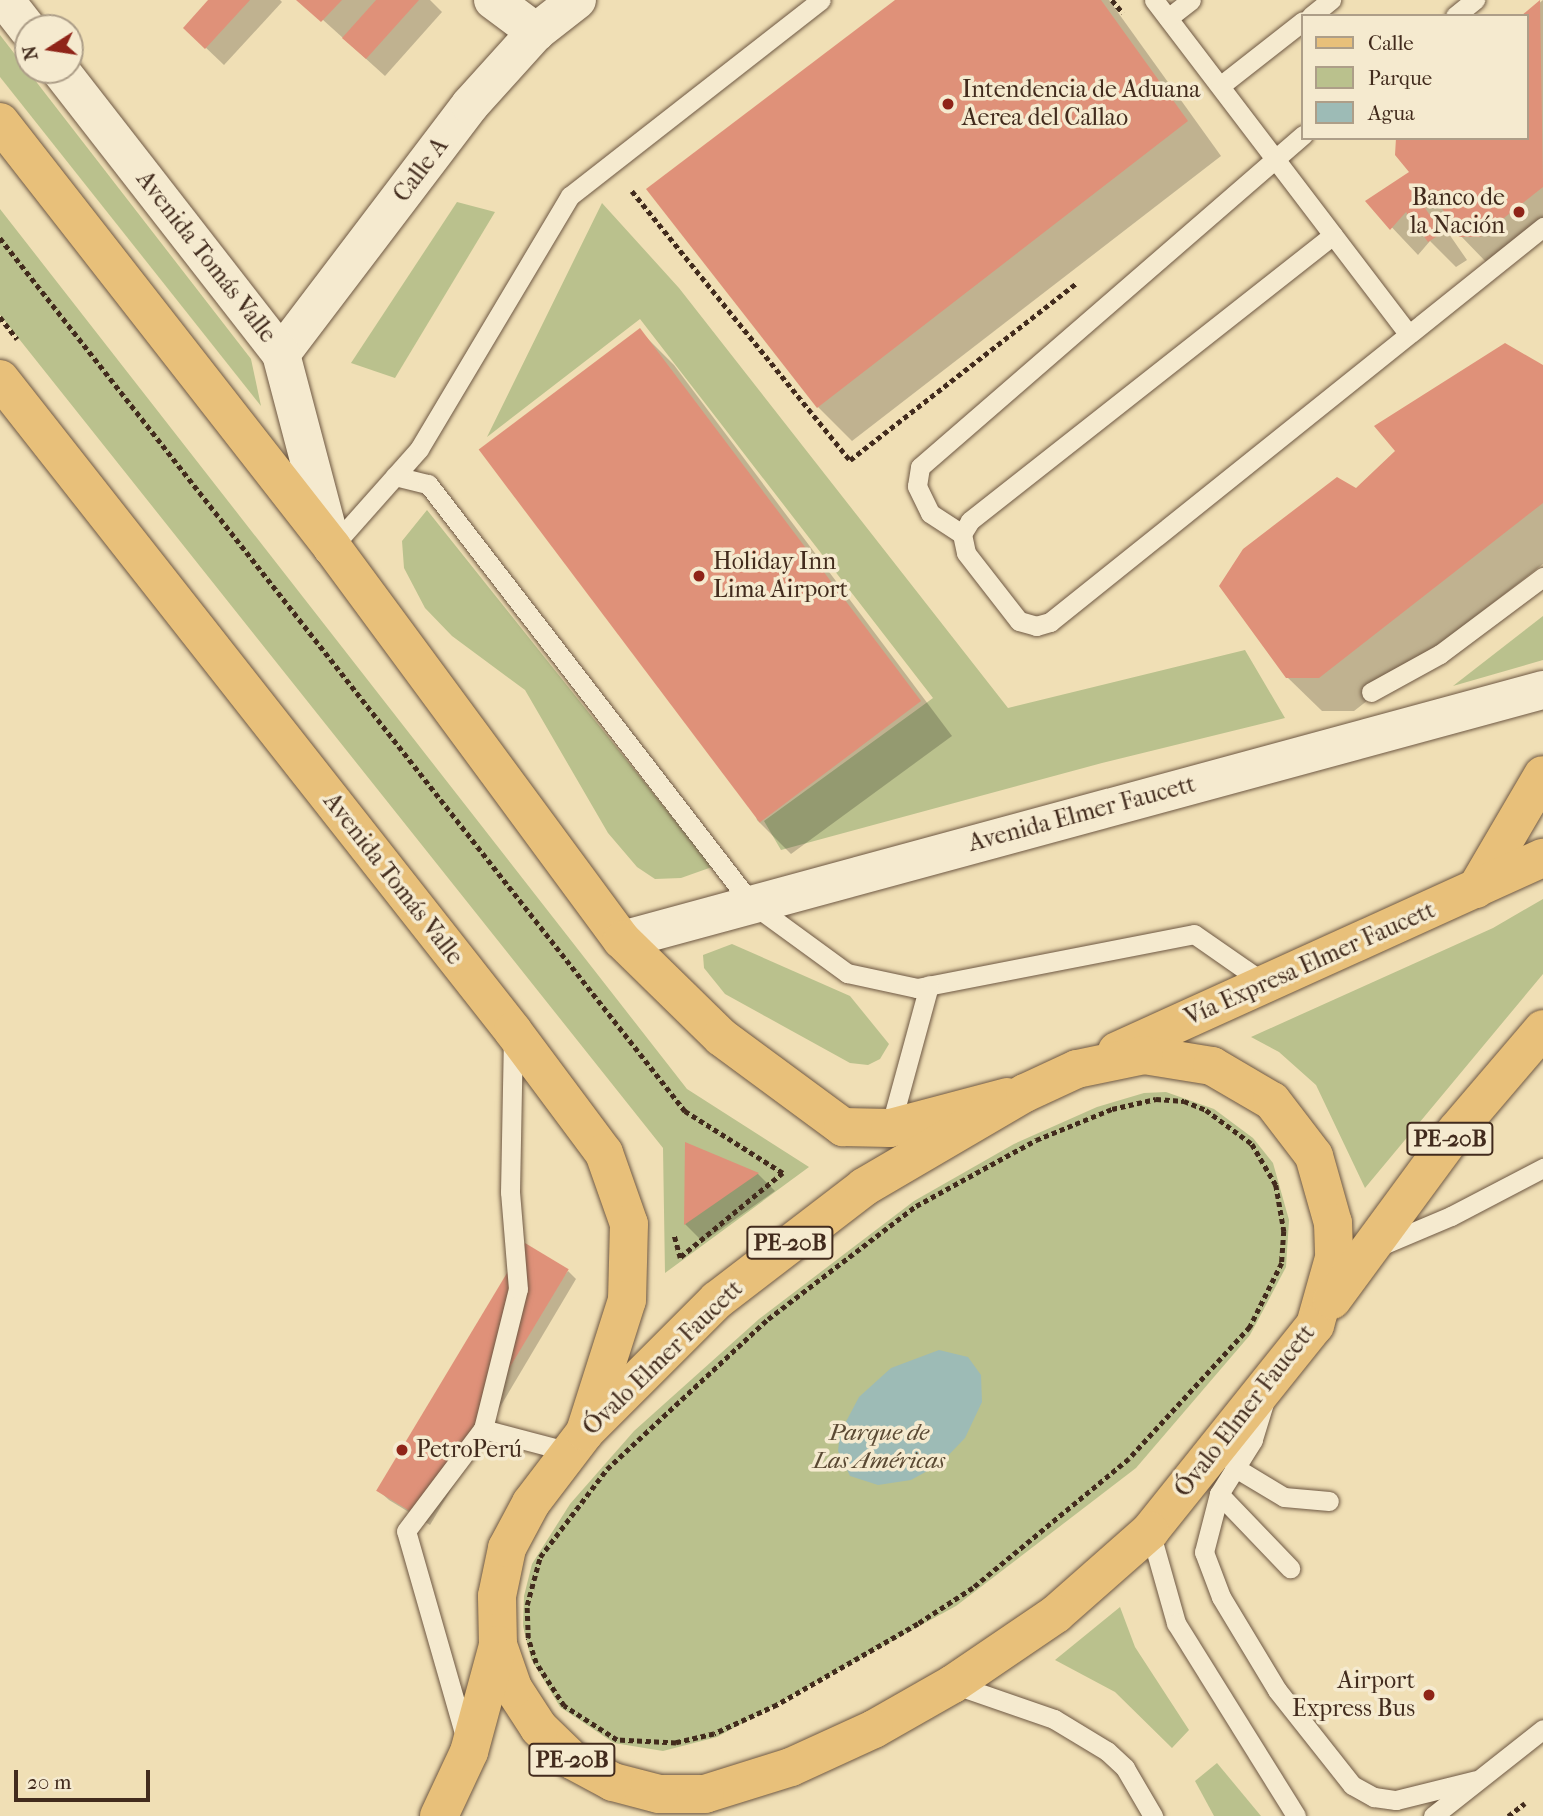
<!DOCTYPE html>
<meta charset="utf-8">
<style>
body{margin:0}
#map{position:relative;width:1543px;height:1816px;overflow:hidden;background:#f0dfb5;font-family:"IM FELL French Canon",serif}
div>[style]{position:absolute}
[style*='--x']{left:calc(var(--x)*1px);top:calc(var(--y)*1px);width:calc(var(--w)*1px);rotate:calc(var(--a)*1deg)}
.green>*{inset:0;background:#bac18d}
.water>*{inset:0;background:#9dbbb6}
.shadow>*{inset:0;background:#0003}
.building>*{inset:0;background:#df9179;transform-origin:0 0}
.path>*{height:4.5px;margin-top:-2.25px;transform-origin:0;background:repeating-linear-gradient(90deg,#422b1d 0 5px,transparent 0 8.5px)}
.roads{filter:drop-shadow(0 0 2px #6e5843) drop-shadow(0 0 2px #6e5843)}
.lane>*{height:19px;margin:-9.5px;padding:0 9.5px;transform-origin:9.5px;border-radius:9.5px;background:#f5eacf}
.street>*{height:38px;margin:-19px;padding:0 19px;transform-origin:19px;border-radius:19px;background:#f5eacf}
.secondary>*{height:38px;margin:-19px;padding:0 19px;transform-origin:19px;border-radius:19px;background:#f5eacf}
.primary>*{height:38px;margin:-19px;padding:0 19px;transform-origin:19px;border-radius:19px;background:#e8c07a}
.highway>*{height:38px;margin:-19px;padding:0 19px;transform-origin:19px;border-radius:19px;background:#e8c07a}
.dots>*{width:19px;height:19px;translate:-50% -50%;box-sizing:border-box;border:4px solid #f5eacf;border-radius:50%}
span{translate:-50% -50%;white-space:nowrap;text-align:center;line-height:1.15;-webkit-text-stroke:7px #f5eacf;paint-order:stroke}
.shield-label span{padding:2px 5px;background:#f5eacf;border:2px solid;border-radius:5px;-webkit-text-stroke-width:0}
.shield-label{font-size:23px;color:#422b1d;font-weight:700}
.poi-label{font-size:24px;color:#422b1d}
.left{translate:0 -50%;text-align:left}
.right{translate:-100% -50%;text-align:right}
.street-label{font-size:24px;color:#422b1d}
.park-label{font-size:24px;color:#5a4933;font-style:italic}
.legend{position:absolute;left:1301px;top:14px;width:228px;height:126px;box-sizing:border-box;background:#f5eacf;border:2px solid #ad9e88;margin:0;padding:9px 12px;list-style:none;font-size:21px;color:#422b1d}
.legend li{display:flex;align-items:center;gap:14px;height:35px}
.legend b{width:35px;border:2px solid #ad9e88}
.north{position:absolute;left:14px;top:14px;width:70px;height:70px;box-sizing:border-box;background:#f5eacf;border:2px solid #ad9e88;border-radius:50%;rotate:258deg;font-size:19px;font-weight:700;line-height:28px;text-align:center;color:#422b1d}
.north::after{content:'';display:block;margin:auto;width:24px;height:32px;background:#8f2418;clip-path:polygon(50% 0,100% 100%,50% 72%,0 100%)}
.scale{position:absolute;left:14px;top:1770px;width:136px;height:32px;box-sizing:border-box;border:4px solid #422b1d;border-top:0;padding-left:9px;font-size:21px;line-height:24px;white-space:nowrap;color:#422b1d;-webkit-text-stroke:5px #f5eacf;paint-order:stroke}
</style>
<div id="map">
<div class="green">
<div style="clip-path:polygon(0 35px,251px 359px,261px 406px,0 77px)"></div>
<div style="clip-path:polygon(457px 202px,495px 212px,395px 378px,351px 363px)"></div>
<div style="clip-path:polygon(602px 203px,679px 288px,1008px 708px,1245px 650px,1285px 718px,1102px 763px,781px 850px,764px 821px,933px 698px,640px 319px,487px 437px)"></div>
<div style="clip-path:polygon(0 209px,687px 1089px,809px 1167px,665px 1273px,663px 1148px,0 315px)"></div>
<div style="clip-path:polygon(427px 510px,712px 867px,681px 878px,655px 879px,637px 867px,608px 833px,525px 690px,452px 636px,425px 608px,404px 568px,402px 541px)"></div>
<div style="clip-path:polygon(1543px 616px,1543px 660px,1453px 686px)"></div>
<div style="clip-path:polygon(1543px 899px,1543px 974px,1365px 1188px,1316px 1085px,1279px 1052px,1251px 1037px,1493px 928px)"></div>
<div style="clip-path:polygon(732px 944px,850px 996px,889px 1044px,880px 1059px,868px 1065px,850px 1063px,725px 994px,704px 968px,703px 955px)"></div>
<div style="clip-path:polygon(1166px 1092px,1214px 1109px,1253px 1138px,1273px 1163px,1289px 1220px,1286px 1267px,1250px 1335px,1136px 1468px,956px 1606px,717px 1737px,663px 1751px,614px 1743px,560px 1707px,531px 1659px,523px 1626px,524px 1596px,532px 1564px,570px 1504px,634px 1431px,759px 1319px,914px 1201px,1014px 1144px,1097px 1107px,1144px 1093px)"></div>
<div style="clip-path:polygon(1120px 1607px,1135px 1647px,1189px 1730px,1172px 1748px,1115px 1692px,1055px 1660px)"></div>
<div style="clip-path:polygon(1217px 1763px,1261px 1816px,1214px 1816px,1195px 1781px)"></div>
</div>
<div class="water">
<div style="clip-path:polygon(939px 1350px,968px 1357px,981px 1375px,982px 1402px,965px 1438px,940px 1464px,911px 1480px,878px 1485px,850px 1476px,838px 1451px,840px 1433px,859px 1397px,891px 1368px)"></div>
</div>
<div class="shadow">
<div style="clip-path:polygon(210px 0,280px 0,282px 2px,224px 65px,203px 45px)"></div>
<div style="clip-path:polygon(301px 0,430px 0,442px 12px,385px 76px)"></div>
<div style="clip-path:polygon(898px 0,1109px 0,1221px 156px,852px 441px,818px 407px)"></div>
<div style="clip-path:polygon(1543px 0,1543px 235px,1487px 263px,1457px 232px,1449px 234px,1467px 260px,1456px 267px,1430px 241px,1418px 255px,1368px 202px,1527px 138px,1524px 16px)"></div>
<div style="clip-path:polygon(640px 331px,674px 365px,952px 736px,791px 854px,757px 820px)"></div>
<div style="clip-path:polygon(1505px 345px,1543px 367px,1543px 564px,1354px 711px,1322px 711px,1287px 677px,1356px 491px)"></div>
<div style="clip-path:polygon(687px 1144px,758px 1174px,775px 1191px,703px 1242px,685px 1224px)"></div>
<div style="clip-path:polygon(568px 1271px,576px 1279px,430px 1525px,389px 1500px,380px 1492px)"></div>
</div>
<div class="building">
<div style="clip-path:polygon(208px 0,250px 0,205px 49px,183px 28px)"></div>
<div style="clip-path:polygon(296px 0,342px 0,321px 22px)"></div>
<div style="clip-path:polygon(376px 0,419px 0,366px 59px,342px 38px)"></div>
<div style="clip-path:polygon(895px 0,1101px 0,1188px 121px,817px 408px,646px 189px)"></div>
<div style="clip-path:polygon(1540px 0,1543px 187px,1480px 237px,1459px 237px,1439px 203px,1425px 208px,1442px 233px,1428px 242px,1406px 212px,1390px 230px,1365px 201px,1409px 172px,1395px 155px,1396px 138px,1527px 138px,1527px 16px,1521px 16px)"></div>
<div style="left:640px;top:328px;width:467px;height:202px;rotate:53deg"></div>
<div style="clip-path:polygon(1505px 343px,1543px 365px,1543px 503px,1319px 678px,1286px 678px,1219px 586px,1243px 549px,1337px 477px,1356px 488px,1395px 451px,1374px 426px)"></div>
<div style="clip-path:polygon(685px 1142px,759px 1173px,684px 1225px)"></div>
<div style="left:525px;top:1243px;width:51px;height:289px;rotate:31deg"></div>
</div>
<div class="path">
<div style="--x:1112;--y:0;--w:17;--a:50"></div>
<div style="--x:632;--y:191;--w:346;--a:51"></div>
<div style="--x:850;--y:460;--w:286;--a:-38"></div>
<div style="--x:0;--y:238;--w:1110;--a:51.88"></div>
<div style="--x:685;--y:1111;--w:116;--a:32.3"></div>
<div style="--x:783;--y:1173;--w:134;--a:140.5"></div>
<div style="--x:680;--y:1258;--w:23;--a:-105"></div>
<div style="--x:0;--y:317;--w:28;--a:52"></div>
<div style="--x:1156;--y:1099;--w:28;--a:4"></div>
<div style="--x:1184;--y:1101;--w:24;--a:22"></div>
<div style="--x:1206;--y:1110;--w:57;--a:36.5"></div>
<div style="--x:1252;--y:1144;--w:48;--a:59.7"></div>
<div style="--x:1276;--y:1185;--w:47;--a:80.1"></div>
<div style="--x:1284;--y:1231;--w:32;--a:94"></div>
<div style="--x:1282;--y:1263;--w:72;--a:116.6"></div>
<div style="--x:1250;--y:1327;--w:179;--a:132.5"></div>
<div style="--x:1129;--y:1459;--w:202;--a:140.4"></div>
<div style="--x:973;--y:1588;--w:66;--a:146.8"></div>
<div style="--x:918;--y:1624;--w:163;--a:150.1"></div>
<div style="--x:777;--y:1705;--w:69;--a:155.3"></div>
<div style="--x:714;--y:1734;--w:39;--a:167"></div>
<div style="--x:676;--y:1743;--w:59;--a:-177.1"></div>
<div style="--x:617;--y:1740;--w:63;--a:-147.3"></div>
<div style="--x:564;--y:1706;--w:51;--a:-123.1"></div>
<div style="--x:536;--y:1663;--w:26;--a:-108"></div>
<div style="--x:528;--y:1638;--w:33;--a:-92"></div>
<div style="--x:527;--y:1605;--w:50;--a:-74.8"></div>
<div style="--x:540;--y:1557;--w:111;--a:-52.7"></div>
<div style="--x:607;--y:1469;--w:220;--a:-43"></div>
<div style="--x:768;--y:1319;--w:186;--a:-37.4"></div>
<div style="--x:916;--y:1206;--w:137;--a:-28.8"></div>
<div style="--x:1036;--y:1140;--w:82;--a:-22.2"></div>
<div style="--x:1112;--y:1109;--w:45;--a:-12.8"></div>
<div style="--x:1508;--y:1816;--w:21;--a:-37"></div>
</div>
<div class="roads">
<div class="lane">
<div style="--x:1154;--y:0;--w:417;--a:52.7"></div>
<div style="--x:1311;--y:16;--w:26;--a:-39"></div>
<div style="--x:1455;--y:16;--w:26;--a:-39"></div>
<div style="--x:1168;--y:18;--w:29;--a:-38"></div>
<div style="--x:1220;--y:86;--w:105;--a:-38.1"></div>
<div style="--x:1333;--y:235;--w:462;--a:141.8"></div>
<div style="--x:970;--y:521;--w:15;--a:122"></div>
<div style="--x:962;--y:534;--w:19;--a:78"></div>
<div style="--x:966;--y:553;--w:86;--a:52.1"></div>
<div style="--x:1019;--y:621;--w:18;--a:16"></div>
<div style="--x:1036;--y:626;--w:15;--a:-16"></div>
<div style="--x:1050;--y:622;--w:632;--a:-38.7"></div>
<div style="--x:395;--y:476;--w:34;--a:14"></div>
<div style="--x:428;--y:484;--w:529;--a:52.37"></div>
<div style="--x:751;--y:903;--w:119;--a:36.1"></div>
<div style="--x:847;--y:973;--w:72;--a:12.1"></div>
<div style="--x:917;--y:988;--w:282;--a:-11"></div>
<div style="--x:1194;--y:934;--w:88;--a:34.8"></div>
<div style="--x:962;--y:534;--w:38;--a:-147"></div>
<div style="--x:930;--y:513;--w:30;--a:-116"></div>
<div style="--x:917;--y:486;--w:19;--a:-81"></div>
<div style="--x:920;--y:467;--w:507;--a:-40.92"></div>
<div style="--x:332;--y:547;--w:131;--a:-48.4"></div>
<div style="--x:419;--y:449;--w:295;--a:-59.2"></div>
<div style="--x:570;--y:196;--w:318;--a:-38"></div>
<div style="--x:1371;--y:692;--w:79;--a:-28.8"></div>
<div style="--x:1440;--y:654;--w:129;--a:-36.8"></div>
<div style="--x:890;--y:1128;--w:148;--a:-74.7"></div>
<div style="--x:1380;--y:1246;--w:77;--a:-22.9"></div>
<div style="--x:1451;--y:1216;--w:104;--a:-27.6"></div>
<div style="--x:1264;--y:1403;--w:39;--a:107"></div>
<div style="--x:1253;--y:1440;--w:64;--a:122.2"></div>
<div style="--x:1219;--y:1494;--w:60;--a:104.5"></div>
<div style="--x:1204;--y:1552;--w:48;--a:69.3"></div>
<div style="--x:1221;--y:1597;--w:109;--a:58.9"></div>
<div style="--x:1277;--y:1690;--w:121;--a:51.7"></div>
<div style="--x:1352;--y:1785;--w:25;--a:29"></div>
<div style="--x:1374;--y:1797;--w:22;--a:8"></div>
<div style="--x:1396;--y:1800;--w:82;--a:-14"></div>
<div style="--x:483;--y:1429;--w:90;--a:14.8"></div>
<div style="--x:1234;--y:1467;--w:58;--a:31"></div>
<div style="--x:1284;--y:1497;--w:45;--a:5.1"></div>
<div style="--x:1219;--y:1494;--w:103;--a:46.2"></div>
<div style="--x:1150;--y:1531;--w:96;--a:74.2"></div>
<div style="--x:1176;--y:1623;--w:227;--a:58.1"></div>
<div style="--x:953;--y:1684;--w:107;--a:19.1"></div>
<div style="--x:1054;--y:1719;--w:62;--a:31.1"></div>
<div style="--x:1107;--y:1751;--w:25;--a:43"></div>
<div style="--x:1125;--y:1768;--w:56;--a:59.7"></div>
<div style="--x:466;--y:1740;--w:217;--a:-106"></div>
<div style="--x:406;--y:1531;--w:128;--a:-53"></div>
<div style="--x:483;--y:1429;--w:144;--a:-76"></div>
<div style="--x:518;--y:1289;--w:97;--a:-94.7"></div>
<div style="--x:510;--y:1192;--w:153;--a:-88.9"></div>
<div style="--x:1433;--y:1816;--w:140;--a:-38.3"></div>
</div>
<div class="street">
<div style="--x:493;--y:0;--w:54;--a:36.7"></div>
<div style="--x:281;--y:354;--w:313;--a:-52.8"></div>
<div style="--x:470;--y:105;--w:98;--a:-47.9"></div>
<div style="--x:536;--y:32;--w:52;--a:-38"></div>
</div>
<div class="secondary">
<div style="--x:5;--y:0;--w:37;--a:52"></div>
<div style="--x:60;--y:70;--w:360;--a:52.1"></div>
<div style="--x:281;--y:354;--w:200;--a:75.2"></div>
<div style="--x:622;--y:940;--w:954;--a:-15.19"></div>
</div>
<div class="primary">
<div style="--x:0;--y:122;--w:539;--a:52"></div>
<div style="--x:332;--y:547;--w:488;--a:53.6"></div>
<div style="--x:622;--y:940;--w:139;--a:44.4"></div>
<div style="--x:721;--y:1037;--w:152;--a:36.4"></div>
<div style="--x:843;--y:1127;--w:47;--a:1.2"></div>
<div style="--x:890;--y:1128;--w:121;--a:-14.8"></div>
<div style="--x:0;--y:379;--w:830;--a:51.8"></div>
<div style="--x:513;--y:1031;--w:152;--a:53.3"></div>
<div style="--x:604;--y:1153;--w:75;--a:70.6"></div>
<div style="--x:629;--y:1224;--w:76;--a:91.5"></div>
<div style="--x:627;--y:1300;--w:139;--a:107.7"></div>
</div>
<div class="highway">
<div style="--x:1476;--y:889;--w:132;--a:-59.6"></div>
<div style="--x:1117;--y:1051;--w:468;--a:-24.4"></div>
<div style="--x:1144;--y:1055;--w:69;--a:9.2"></div>
<div style="--x:1212;--y:1066;--w:69;--a:30.3"></div>
<div style="--x:1272;--y:1101;--w:69;--a:52.6"></div>
<div style="--x:1314;--y:1156;--w:70;--a:74.2"></div>
<div style="--x:1333;--y:1223;--w:35;--a:88"></div>
<div style="--x:1334;--y:1258;--w:70;--a:105.8"></div>
<div style="--x:1315;--y:1325;--w:264;--a:128.7"></div>
<div style="--x:1150;--y:1531;--w:125;--a:138.6"></div>
<div style="--x:1056;--y:1614;--w:125;--a:145.8"></div>
<div style="--x:953;--y:1684;--w:91;--a:150.3"></div>
<div style="--x:874;--y:1729;--w:91;--a:155.4"></div>
<div style="--x:791;--y:1767;--w:90;--a:162.6"></div>
<div style="--x:705;--y:1794;--w:46;--a:180"></div>
<div style="--x:659;--y:1794;--w:48;--a:-165.4"></div>
<div style="--x:613;--y:1782;--w:47;--a:-151.8"></div>
<div style="--x:572;--y:1760;--w:46;--a:-135.9"></div>
<div style="--x:539;--y:1728;--w:48;--a:-123"></div>
<div style="--x:513;--y:1688;--w:46;--a:-109.2"></div>
<div style="--x:498;--y:1645;--w:49;--a:-91.2"></div>
<div style="--x:497;--y:1596;--w:49;--a:-78.2"></div>
<div style="--x:507;--y:1548;--w:51;--a:-61.9"></div>
<div style="--x:531;--y:1503;--w:89;--a:-52.7"></div>
<div style="--x:585;--y:1432;--w:187;--a:-45"></div>
<div style="--x:717;--y:1300;--w:185;--a:-37.5"></div>
<div style="--x:864;--y:1187;--w:186;--a:-30.3"></div>
<div style="--x:1025;--y:1093;--w:57;--a:-24.8"></div>
<div style="--x:1077;--y:1069;--w:68;--a:-11.8"></div>
<div style="--x:1332;--y:1300;--w:210;--a:-53.7"></div>
<div style="--x:1456;--y:1131;--w:134;--a:-49.5"></div>
<div style="--x:439;--y:1816;--w:71;--a:-64.9"></div>
<div style="--x:469;--y:1752;--w:111;--a:-74.8"></div>
</div>
</div>
<div class="dots">
<div style="left:948px;top:104px;background:#8f2418"></div>
<div style="left:1519px;top:212px;background:#8f2418"></div>
<div style="left:699px;top:576px;background:#8f2418"></div>
<div style="left:402px;top:1450px;background:#8f2418"></div>
<div style="left:1429px;top:1695px;background:#8f2418"></div>
</div>
<div class="shield-label">
<span style="left:1450px;top:1139px">PE-20B</span>
<span style="left:790px;top:1243px">PE-20B</span>
<span style="left:572px;top:1760px">PE-20B</span>
</div>
<div class="poi-label">
<span class="left" style="left:962px;top:104px">Intendencia de Aduana<br>Aerea del Callao</span>
<span class="right" style="left:1505px;top:212px">Banco de<br>la Nación</span>
<span class="left" style="left:713px;top:576px">Holiday Inn<br>Lima Airport</span>
<span class="left" style="left:416px;top:1450px">PetroPerú</span>
<span class="right" style="left:1415px;top:1695px">Airport<br>Express Bus</span>
</div>
<div class="street-label">
<span style="left:421px;top:170px;rotate:-53deg">Calle A</span>
<span style="left:206px;top:257px;rotate:52deg">Avenida Tomás Valle</span>
<span style="left:1082px;top:814px;rotate:-15deg">Avenida Elmer Faucett</span>
<span style="left:393px;top:879px;rotate:52deg">Avenida Tomás Valle</span>
<span style="left:1310px;top:964px;rotate:-24deg">Vía Expresa Elmer Faucett</span>
<span style="left:663px;top:1358px;rotate:-44deg">Óvalo Elmer Faucett</span>
<span style="left:1245px;top:1411px;rotate:-52deg">Óvalo Elmer Faucett</span>
</div>
<div class="park-label">
<span style="left:879px;top:1447px">Parque de<br>Las Américas</span>
</div>
<ul class="legend">
<li><b style="height:9px;background:#e8c07a"></b>Calle</li>
<li><b style="height:19px;background:#bac18d"></b>Parque</li>
<li><b style="height:19px;background:#9dbbb6"></b>Agua</li>
</ul>
<div class="north">N</div>
<div class="scale">20 m</div>
</div>
